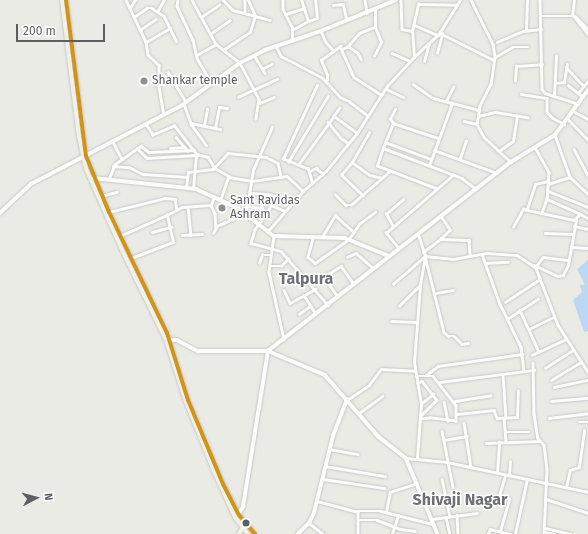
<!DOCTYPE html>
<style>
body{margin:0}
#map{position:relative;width:588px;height:534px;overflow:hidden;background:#ebebe6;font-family:"Fira Sans",sans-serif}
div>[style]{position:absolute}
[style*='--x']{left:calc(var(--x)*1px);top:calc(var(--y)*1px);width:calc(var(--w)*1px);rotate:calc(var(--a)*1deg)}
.water>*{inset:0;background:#bdd7f3}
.roads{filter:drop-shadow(0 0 1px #c7c7c7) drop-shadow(0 0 1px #c7c7c7)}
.street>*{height:2.5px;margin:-1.25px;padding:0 1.25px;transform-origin:1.25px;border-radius:1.25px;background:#fcfcfb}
.secondary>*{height:3.5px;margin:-1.75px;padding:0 1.75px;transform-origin:1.75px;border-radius:1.75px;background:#fcfcfb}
.primary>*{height:4px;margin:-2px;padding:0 2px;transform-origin:2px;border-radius:2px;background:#f2f1e8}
.bus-1>*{height:4px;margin:-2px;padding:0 2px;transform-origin:2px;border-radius:2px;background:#d09419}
.dots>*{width:11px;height:11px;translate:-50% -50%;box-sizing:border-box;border:2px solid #fff;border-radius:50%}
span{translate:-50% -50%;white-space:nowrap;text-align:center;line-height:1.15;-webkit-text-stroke:3px #fff;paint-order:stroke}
.poi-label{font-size:12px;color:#5c5e63}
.left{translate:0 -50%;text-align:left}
.district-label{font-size:16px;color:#6d7075;font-weight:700}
.north{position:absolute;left:16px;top:478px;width:40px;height:40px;-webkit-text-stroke:3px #fff;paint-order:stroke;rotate:84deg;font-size:11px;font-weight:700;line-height:16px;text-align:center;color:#5c5e63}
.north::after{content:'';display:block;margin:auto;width:14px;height:18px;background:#5c5e63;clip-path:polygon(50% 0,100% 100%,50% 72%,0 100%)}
.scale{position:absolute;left:16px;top:24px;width:89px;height:18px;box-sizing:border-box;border:2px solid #5c5e63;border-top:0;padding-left:5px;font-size:12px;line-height:14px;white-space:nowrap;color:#5c5e63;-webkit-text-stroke:3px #fff;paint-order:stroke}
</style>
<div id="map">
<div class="water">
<div style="clip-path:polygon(588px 260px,588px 331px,584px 332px,573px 300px,582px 292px,580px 285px,585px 285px,577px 269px)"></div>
</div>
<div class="roads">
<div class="street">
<div style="--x:126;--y:0;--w:47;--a:64.5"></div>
<div style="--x:146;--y:42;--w:13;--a:81"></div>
<div style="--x:148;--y:55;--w:15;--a:42"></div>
<div style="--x:159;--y:65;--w:22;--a:90"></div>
<div style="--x:159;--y:87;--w:28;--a:80"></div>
<div style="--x:178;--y:0;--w:6;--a:99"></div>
<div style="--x:177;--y:6;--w:38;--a:65"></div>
<div style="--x:193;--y:40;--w:18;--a:77"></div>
<div style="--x:197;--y:58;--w:28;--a:60"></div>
<div style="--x:192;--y:0;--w:50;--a:61.4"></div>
<div style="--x:223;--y:0;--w:14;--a:45"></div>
<div style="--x:233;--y:10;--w:38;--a:15"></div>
<div style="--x:245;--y:0;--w:13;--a:90"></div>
<div style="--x:283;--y:0;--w:9;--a:90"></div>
<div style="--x:283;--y:9;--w:22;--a:63"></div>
<div style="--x:365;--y:0;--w:13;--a:81"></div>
<div style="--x:401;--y:0;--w:29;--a:88"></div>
<div style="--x:402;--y:29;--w:10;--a:11"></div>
<div style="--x:471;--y:0;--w:49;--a:63.4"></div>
<div style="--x:493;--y:44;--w:13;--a:81"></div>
<div style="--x:495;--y:57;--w:27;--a:98"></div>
<div style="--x:491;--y:84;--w:25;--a:117"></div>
<div style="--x:480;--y:106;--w:18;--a:99"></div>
<div style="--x:477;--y:124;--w:15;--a:62"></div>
<div style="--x:484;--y:137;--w:37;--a:43"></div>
<div style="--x:540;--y:0;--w:89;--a:88.7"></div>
<div style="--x:542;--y:89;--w:5;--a:53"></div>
<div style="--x:545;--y:93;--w:35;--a:18"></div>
<div style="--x:333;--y:5;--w:10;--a:-6"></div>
<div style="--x:343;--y:4;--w:16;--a:76"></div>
<div style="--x:130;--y:8;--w:9;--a:-58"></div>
<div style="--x:157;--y:12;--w:14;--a:-60"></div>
<div style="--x:286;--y:14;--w:19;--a:-18"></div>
<div style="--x:541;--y:16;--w:34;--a:0"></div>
<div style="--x:575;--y:16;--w:18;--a:45"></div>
<div style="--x:572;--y:16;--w:16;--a:-83"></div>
<div style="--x:574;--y:16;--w:23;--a:52"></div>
<div style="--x:134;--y:17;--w:16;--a:-35"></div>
<div style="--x:147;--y:8;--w:5;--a:0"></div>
<div style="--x:152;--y:8;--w:14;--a:34"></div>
<div style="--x:164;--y:16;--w:28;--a:64"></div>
<div style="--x:201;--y:17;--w:22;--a:-34"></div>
<div style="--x:308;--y:21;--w:9;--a:-18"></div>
<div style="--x:317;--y:18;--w:18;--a:-96"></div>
<div style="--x:414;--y:25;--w:26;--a:23"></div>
<div style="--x:140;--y:30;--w:19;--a:-35"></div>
<div style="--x:526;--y:30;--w:30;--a:-88"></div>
<div style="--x:321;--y:31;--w:12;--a:66"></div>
<div style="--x:326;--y:42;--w:11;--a:49"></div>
<div style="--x:440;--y:33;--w:60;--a:26.6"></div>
<div style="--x:210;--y:34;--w:24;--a:-35"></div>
<div style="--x:292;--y:41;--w:11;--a:-90"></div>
<div style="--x:292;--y:30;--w:18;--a:-29"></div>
<div style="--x:308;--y:21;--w:22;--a:-108"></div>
<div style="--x:146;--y:42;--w:28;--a:-30"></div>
<div style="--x:497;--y:42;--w:28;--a:-23"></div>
<div style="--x:523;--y:31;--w:18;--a:-6"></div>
<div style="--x:276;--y:46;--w:11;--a:63"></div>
<div style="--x:281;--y:56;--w:47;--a:27.6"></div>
<div style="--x:323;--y:78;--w:25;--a:48"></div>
<div style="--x:340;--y:97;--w:10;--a:24"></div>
<div style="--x:349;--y:101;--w:24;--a:38"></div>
<div style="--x:348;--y:46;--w:12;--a:35"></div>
<div style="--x:358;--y:53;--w:7;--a:63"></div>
<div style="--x:342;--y:49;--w:5;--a:-22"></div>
<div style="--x:347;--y:47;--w:18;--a:-49"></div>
<div style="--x:359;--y:33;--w:17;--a:-21"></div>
<div style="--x:223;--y:50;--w:32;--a:-34"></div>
<div style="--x:250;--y:32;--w:17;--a:-73"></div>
<div style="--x:255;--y:16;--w:17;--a:-114"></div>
<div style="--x:392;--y:53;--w:20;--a:24"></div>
<div style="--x:437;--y:53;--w:20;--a:-75"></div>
<div style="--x:197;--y:55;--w:22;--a:-30"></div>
<div style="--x:216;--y:44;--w:31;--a:38"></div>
<div style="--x:240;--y:63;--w:41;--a:62.2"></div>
<div style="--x:259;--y:99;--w:20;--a:99"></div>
<div style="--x:254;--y:55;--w:21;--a:59"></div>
<div style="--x:374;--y:56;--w:16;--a:-63"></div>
<div style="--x:381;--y:42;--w:16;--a:-112"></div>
<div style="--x:375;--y:27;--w:17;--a:-90"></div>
<div style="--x:414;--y:57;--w:26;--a:-94"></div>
<div style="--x:412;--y:31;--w:28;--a:-77"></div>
<div style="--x:418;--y:4;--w:39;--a:1"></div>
<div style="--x:495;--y:57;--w:20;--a:-30"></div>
<div style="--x:512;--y:47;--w:16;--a:0"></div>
<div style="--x:424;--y:61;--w:18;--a:-74"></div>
<div style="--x:566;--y:67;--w:26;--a:47"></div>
<div style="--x:262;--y:69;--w:11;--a:-27"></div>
<div style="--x:168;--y:72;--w:35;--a:59"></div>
<div style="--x:327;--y:80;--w:5;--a:-90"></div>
<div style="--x:327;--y:75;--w:16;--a:-112"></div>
<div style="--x:321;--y:60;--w:24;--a:-36"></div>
<div style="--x:340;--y:46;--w:34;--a:66"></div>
<div style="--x:354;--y:77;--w:33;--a:33"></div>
<div style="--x:515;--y:81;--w:15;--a:-86"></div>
<div style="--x:516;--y:66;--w:26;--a:-4"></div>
<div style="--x:555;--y:83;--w:9;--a:-6"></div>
<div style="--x:564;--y:82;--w:18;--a:-81"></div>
<div style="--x:413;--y:84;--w:24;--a:35"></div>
<div style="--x:433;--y:98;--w:48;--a:14.6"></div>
<div style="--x:568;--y:85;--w:18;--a:38"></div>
<div style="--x:386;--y:89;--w:19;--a:25"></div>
<div style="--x:579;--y:92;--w:14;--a:-51"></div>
<div style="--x:521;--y:94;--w:26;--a:9"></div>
<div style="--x:547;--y:98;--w:14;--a:90"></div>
<div style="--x:547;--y:112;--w:8;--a:45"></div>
<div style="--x:553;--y:118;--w:13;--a:29"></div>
<div style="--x:554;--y:96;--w:40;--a:-87.1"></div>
<div style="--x:238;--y:97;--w:43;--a:-24.8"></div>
<div style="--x:446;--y:101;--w:16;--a:-63"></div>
<div style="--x:260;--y:103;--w:15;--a:-23"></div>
<div style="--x:184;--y:104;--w:20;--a:70"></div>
<div style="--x:191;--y:123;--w:30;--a:12"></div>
<div style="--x:340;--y:108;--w:10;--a:127"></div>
<div style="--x:334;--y:116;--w:29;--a:36"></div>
<div style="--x:573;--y:111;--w:17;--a:28"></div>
<div style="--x:478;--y:116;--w:17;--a:-13"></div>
<div style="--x:495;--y:112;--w:33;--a:9"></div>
<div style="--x:568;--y:119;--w:29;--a:46"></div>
<div style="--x:464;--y:121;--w:13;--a:13"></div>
<div style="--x:328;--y:122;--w:19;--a:51"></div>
<div style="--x:340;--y:137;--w:10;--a:37"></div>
<div style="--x:393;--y:123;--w:5;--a:-127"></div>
<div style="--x:390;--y:119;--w:11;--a:-63"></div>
<div style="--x:191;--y:124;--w:26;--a:54"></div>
<div style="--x:204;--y:126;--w:17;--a:-80"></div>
<div style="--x:215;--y:128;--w:21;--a:-79"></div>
<div style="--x:219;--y:107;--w:8;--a:7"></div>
<div style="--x:555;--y:135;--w:45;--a:70.3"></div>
<div style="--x:570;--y:177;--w:25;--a:43"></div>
<div style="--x:176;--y:137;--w:18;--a:49"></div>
<div style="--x:113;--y:142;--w:19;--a:62"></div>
<div style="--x:385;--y:142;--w:49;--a:20.3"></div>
<div style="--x:535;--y:147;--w:29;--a:61"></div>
<div style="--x:549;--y:172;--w:27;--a:94"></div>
<div style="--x:547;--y:199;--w:15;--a:110"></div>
<div style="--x:137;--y:148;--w:14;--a:45"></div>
<div style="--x:147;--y:158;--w:50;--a:-3.4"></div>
<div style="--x:197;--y:155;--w:37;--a:-128"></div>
<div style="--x:174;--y:126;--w:23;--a:157"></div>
<div style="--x:153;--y:135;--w:12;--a:-125"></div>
<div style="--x:170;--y:148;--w:14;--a:-4"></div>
<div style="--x:383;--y:148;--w:27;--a:-68"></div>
<div style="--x:393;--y:123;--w:47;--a:18.4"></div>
<div style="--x:574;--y:149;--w:30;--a:62"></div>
<div style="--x:434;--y:150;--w:67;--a:20.1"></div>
<div style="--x:499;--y:151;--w:17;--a:-36"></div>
<div style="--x:513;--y:141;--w:25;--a:-81"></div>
<div style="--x:197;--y:154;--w:11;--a:15"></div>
<div style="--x:208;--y:157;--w:13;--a:58"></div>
<div style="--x:215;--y:168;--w:16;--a:30"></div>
<div style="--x:229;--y:176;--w:24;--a:109"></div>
<div style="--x:460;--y:158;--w:18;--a:-71"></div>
<div style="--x:288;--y:162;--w:77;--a:-58.8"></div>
<div style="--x:352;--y:162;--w:34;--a:-60"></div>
<div style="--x:298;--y:165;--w:61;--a:-53.7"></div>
<div style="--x:113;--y:166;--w:16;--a:4"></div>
<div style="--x:129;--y:167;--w:16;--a:27"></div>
<div style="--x:143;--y:174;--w:44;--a:3.9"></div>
<div style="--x:429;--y:166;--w:67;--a:-69.9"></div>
<div style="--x:310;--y:171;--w:7;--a:-27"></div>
<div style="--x:316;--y:168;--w:9;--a:41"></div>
<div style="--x:229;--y:177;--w:23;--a:10"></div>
<div style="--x:252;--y:181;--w:35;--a:-8"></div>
<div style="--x:287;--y:176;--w:22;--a:43"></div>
<div style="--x:109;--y:178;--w:15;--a:-67"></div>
<div style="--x:115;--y:164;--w:32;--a:-35"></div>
<div style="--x:141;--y:146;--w:10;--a:37"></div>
<div style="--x:149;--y:152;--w:45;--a:-2.5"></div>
<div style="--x:312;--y:183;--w:15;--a:-106"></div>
<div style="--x:308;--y:169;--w:27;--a:-158"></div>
<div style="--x:283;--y:159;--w:81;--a:-65.3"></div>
<div style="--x:548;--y:184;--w:23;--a:-18"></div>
<div style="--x:186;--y:188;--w:16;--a:-83"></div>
<div style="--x:188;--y:172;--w:25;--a:-7"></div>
<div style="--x:213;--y:169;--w:22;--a:-47"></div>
<div style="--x:228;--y:153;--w:38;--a:6"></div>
<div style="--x:266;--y:157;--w:13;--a:27"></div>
<div style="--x:278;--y:163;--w:13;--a:77"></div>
<div style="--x:193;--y:189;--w:32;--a:-85"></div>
<div style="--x:437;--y:189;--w:64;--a:-159"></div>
<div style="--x:377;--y:166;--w:19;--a:-72"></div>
<div style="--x:383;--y:148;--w:85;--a:20.8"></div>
<div style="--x:462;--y:178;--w:18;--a:38"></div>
<div style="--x:548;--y:191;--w:43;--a:21.8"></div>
<div style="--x:250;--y:193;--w:18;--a:3"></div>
<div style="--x:268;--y:194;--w:26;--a:18"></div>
<div style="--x:262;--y:194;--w:17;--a:90"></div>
<div style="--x:262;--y:211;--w:5;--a:37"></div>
<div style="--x:266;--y:214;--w:19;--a:125"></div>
<div style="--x:255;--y:230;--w:14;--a:107"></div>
<div style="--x:251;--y:243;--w:31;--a:15"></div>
<div style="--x:281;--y:251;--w:72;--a:49"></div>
<div style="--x:335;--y:194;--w:16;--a:45"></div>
<div style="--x:346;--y:205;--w:5;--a:0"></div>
<div style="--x:351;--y:205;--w:52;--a:-41.1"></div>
<div style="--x:101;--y:196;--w:16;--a:-15"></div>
<div style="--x:363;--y:196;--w:30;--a:-136"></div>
<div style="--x:341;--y:175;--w:17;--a:-50"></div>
<div style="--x:352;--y:162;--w:22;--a:36"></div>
<div style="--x:370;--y:175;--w:12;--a:14"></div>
<div style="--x:547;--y:199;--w:36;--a:24"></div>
<div style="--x:211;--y:205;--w:10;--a:66"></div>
<div style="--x:215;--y:214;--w:13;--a:86"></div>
<div style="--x:247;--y:206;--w:15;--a:8"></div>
<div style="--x:188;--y:207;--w:28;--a:84"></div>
<div style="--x:527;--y:209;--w:26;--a:-72"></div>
<div style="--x:535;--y:184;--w:13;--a:-13"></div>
<div style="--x:109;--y:212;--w:58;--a:-14"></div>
<div style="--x:165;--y:198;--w:10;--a:6"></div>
<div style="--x:175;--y:199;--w:11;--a:80"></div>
<div style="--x:246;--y:213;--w:44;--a:-80.8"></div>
<div style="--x:253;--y:170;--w:47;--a:-66.2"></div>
<div style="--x:266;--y:214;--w:10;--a:-61"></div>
<div style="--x:271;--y:205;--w:15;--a:23"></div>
<div style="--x:574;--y:226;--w:14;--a:12"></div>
<div style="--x:393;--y:227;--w:15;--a:-118"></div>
<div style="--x:386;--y:214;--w:23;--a:-41"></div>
<div style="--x:513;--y:227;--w:21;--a:-61"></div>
<div style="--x:523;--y:209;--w:52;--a:12.2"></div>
<div style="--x:574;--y:220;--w:8;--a:-45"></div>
<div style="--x:580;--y:214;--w:9;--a:27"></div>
<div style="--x:152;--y:232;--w:20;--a:-15"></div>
<div style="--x:267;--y:232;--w:55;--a:-48.7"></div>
<div style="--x:303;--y:191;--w:30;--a:-41"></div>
<div style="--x:326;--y:171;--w:49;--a:-50.8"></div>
<div style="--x:357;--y:133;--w:56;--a:-57.4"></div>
<div style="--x:387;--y:86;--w:40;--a:-47"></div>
<div style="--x:414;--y:57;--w:33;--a:-43"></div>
<div style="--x:438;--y:35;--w:41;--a:-57.8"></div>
<div style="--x:213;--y:233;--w:8;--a:-60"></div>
<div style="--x:217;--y:226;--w:17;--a:-24"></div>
<div style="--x:233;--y:219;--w:12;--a:-66"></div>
<div style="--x:545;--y:233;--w:28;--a:2"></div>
<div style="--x:182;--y:235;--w:20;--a:-3"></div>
<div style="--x:120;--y:236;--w:51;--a:-24.1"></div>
<div style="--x:274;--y:236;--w:36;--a:98"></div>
<div style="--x:269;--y:272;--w:69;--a:77.4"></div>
<div style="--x:322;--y:237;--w:26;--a:-59"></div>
<div style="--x:335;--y:215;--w:24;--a:42"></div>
<div style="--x:313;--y:239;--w:19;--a:106"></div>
<div style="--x:308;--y:257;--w:9;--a:41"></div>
<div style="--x:315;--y:263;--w:42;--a:-35.2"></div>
<div style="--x:349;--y:239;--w:18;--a:-56"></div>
<div style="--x:359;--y:224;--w:20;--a:-37"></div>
<div style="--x:440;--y:239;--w:13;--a:-42"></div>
<div style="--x:450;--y:230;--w:16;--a:-125"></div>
<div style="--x:571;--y:247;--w:17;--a:3"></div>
<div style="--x:399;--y:249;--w:21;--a:-129"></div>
<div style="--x:386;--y:233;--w:89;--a:-40.9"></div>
<div style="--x:423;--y:252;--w:21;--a:-37"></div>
<div style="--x:440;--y:239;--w:29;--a:2"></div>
<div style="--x:469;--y:240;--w:16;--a:86"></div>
<div style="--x:482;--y:254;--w:53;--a:70.2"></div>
<div style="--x:500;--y:304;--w:48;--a:64"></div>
<div style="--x:521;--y:347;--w:24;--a:83"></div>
<div style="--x:425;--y:256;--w:78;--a:76"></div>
<div style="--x:444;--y:332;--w:6;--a:45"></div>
<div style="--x:448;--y:336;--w:6;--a:0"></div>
<div style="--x:454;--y:336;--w:11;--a:45"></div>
<div style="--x:462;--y:344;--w:6;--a:-9"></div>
<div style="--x:347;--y:257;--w:10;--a:-24"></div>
<div style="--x:356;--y:253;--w:23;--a:41"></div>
<div style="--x:131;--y:258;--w:45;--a:-20.9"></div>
<div style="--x:173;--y:242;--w:28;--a:-103"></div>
<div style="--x:167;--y:215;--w:17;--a:-28"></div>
<div style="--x:182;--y:207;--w:29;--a:-4"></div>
<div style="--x:211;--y:205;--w:9;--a:-72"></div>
<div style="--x:259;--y:263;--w:9;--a:-69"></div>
<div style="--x:262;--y:255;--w:9;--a:0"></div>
<div style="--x:486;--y:263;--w:22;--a:-3"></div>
<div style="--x:534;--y:265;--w:26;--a:25"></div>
<div style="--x:558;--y:276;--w:5;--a:-11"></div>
<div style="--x:563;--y:275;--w:11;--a:-63"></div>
<div style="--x:568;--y:265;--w:46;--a:-79.9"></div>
<div style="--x:270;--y:266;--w:11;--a:0"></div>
<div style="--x:281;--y:266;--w:10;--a:-45"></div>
<div style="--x:536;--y:266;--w:11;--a:-52"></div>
<div style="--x:543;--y:257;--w:26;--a:7"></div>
<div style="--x:324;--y:277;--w:24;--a:55"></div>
<div style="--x:320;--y:279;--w:25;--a:-32"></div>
<div style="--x:341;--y:266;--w:22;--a:54"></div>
<div style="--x:393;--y:284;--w:43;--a:-41.2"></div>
<div style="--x:425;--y:256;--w:28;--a:6"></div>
<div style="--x:453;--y:259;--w:35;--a:-10"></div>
<div style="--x:487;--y:253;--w:30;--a:4"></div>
<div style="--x:517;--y:255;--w:23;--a:34"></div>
<div style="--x:536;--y:268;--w:61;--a:68.9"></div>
<div style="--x:558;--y:325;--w:56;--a:57.4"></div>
<div style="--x:284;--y:290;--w:14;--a:65"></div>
<div style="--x:290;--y:303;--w:29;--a:-29"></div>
<div style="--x:436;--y:293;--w:17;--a:-10"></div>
<div style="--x:304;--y:295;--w:22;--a:58"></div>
<div style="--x:505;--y:302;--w:42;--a:-33.3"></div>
<div style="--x:399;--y:306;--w:30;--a:-45"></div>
<div style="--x:520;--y:310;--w:46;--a:65.7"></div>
<div style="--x:299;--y:314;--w:14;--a:-36"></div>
<div style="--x:507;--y:319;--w:37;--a:-33"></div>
<div style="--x:391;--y:321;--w:26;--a:2"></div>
<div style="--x:529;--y:329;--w:28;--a:-26"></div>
<div style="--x:532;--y:355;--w:38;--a:-25"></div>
<div style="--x:533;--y:363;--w:51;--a:88.9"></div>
<div style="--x:534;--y:414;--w:24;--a:81"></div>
<div style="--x:538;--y:438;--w:9;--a:49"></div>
<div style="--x:544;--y:445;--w:24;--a:83"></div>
<div style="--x:547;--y:469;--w:65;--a:92.6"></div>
<div style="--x:545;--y:368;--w:33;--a:-33"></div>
<div style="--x:503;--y:374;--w:44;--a:86.1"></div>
<div style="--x:426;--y:375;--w:15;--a:-37"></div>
<div style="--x:438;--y:366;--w:85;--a:-8.1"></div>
<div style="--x:416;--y:376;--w:17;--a:0"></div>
<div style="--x:433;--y:376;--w:37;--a:52"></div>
<div style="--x:456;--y:405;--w:16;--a:90"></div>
<div style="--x:456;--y:421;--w:26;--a:-173"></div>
<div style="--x:430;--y:418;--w:9;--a:174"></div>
<div style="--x:551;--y:380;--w:35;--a:-31"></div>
<div style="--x:440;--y:382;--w:95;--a:-7.3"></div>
<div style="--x:417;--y:383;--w:5;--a:-22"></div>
<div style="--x:422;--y:381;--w:24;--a:52"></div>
<div style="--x:437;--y:400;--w:21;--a:135"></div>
<div style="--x:554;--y:387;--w:35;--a:-12"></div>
<div style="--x:347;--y:400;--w:27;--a:-34"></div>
<div style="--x:369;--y:385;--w:20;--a:-53"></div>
<div style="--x:381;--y:369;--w:34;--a:3"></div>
<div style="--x:455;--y:401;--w:36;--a:-9"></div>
<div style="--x:551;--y:401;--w:37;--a:-5"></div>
<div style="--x:444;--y:402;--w:19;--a:78"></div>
<div style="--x:421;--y:404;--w:16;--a:-40"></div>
<div style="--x:359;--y:413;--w:29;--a:-36"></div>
<div style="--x:457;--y:414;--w:37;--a:-6"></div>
<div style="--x:494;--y:410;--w:9;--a:69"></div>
<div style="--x:497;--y:418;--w:20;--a:-3"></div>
<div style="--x:517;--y:417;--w:26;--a:-88"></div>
<div style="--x:504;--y:418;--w:23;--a:85"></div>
<div style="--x:549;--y:418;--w:39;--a:-7"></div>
<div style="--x:579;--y:422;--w:9;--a:0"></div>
<div style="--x:464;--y:423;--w:45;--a:81"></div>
<div style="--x:442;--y:431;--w:57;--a:78.9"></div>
<div style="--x:505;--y:432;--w:24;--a:0"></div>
<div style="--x:444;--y:440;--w:23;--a:-10"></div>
<div style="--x:486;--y:443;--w:54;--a:-2.1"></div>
<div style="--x:329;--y:449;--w:29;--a:10"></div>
<div style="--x:406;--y:458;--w:41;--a:5.6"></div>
<div style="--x:447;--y:462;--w:144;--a:12"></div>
<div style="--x:417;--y:458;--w:54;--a:-85.8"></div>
<div style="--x:421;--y:404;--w:43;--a:-99.5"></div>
<div style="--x:414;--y:362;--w:77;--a:-85.5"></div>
<div style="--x:420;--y:285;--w:29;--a:-80"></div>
<div style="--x:425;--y:256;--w:23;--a:-108"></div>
<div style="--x:325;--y:466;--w:61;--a:9.5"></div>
<div style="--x:497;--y:473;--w:31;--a:-86"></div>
<div style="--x:509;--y:476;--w:14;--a:-86"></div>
<div style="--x:323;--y:479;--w:62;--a:8.4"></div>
<div style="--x:442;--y:479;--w:38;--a:78"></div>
<div style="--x:566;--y:487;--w:17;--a:-77"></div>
<div style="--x:570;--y:470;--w:9;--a:-18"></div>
<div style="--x:579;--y:467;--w:37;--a:-82"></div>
<div style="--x:546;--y:499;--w:44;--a:18.4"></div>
<div style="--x:317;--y:501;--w:42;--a:15"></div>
<div style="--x:358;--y:512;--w:22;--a:90"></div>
<div style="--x:424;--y:501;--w:15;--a:-11"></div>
<div style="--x:497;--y:502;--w:28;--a:-73"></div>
<div style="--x:356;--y:511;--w:25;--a:0"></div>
<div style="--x:381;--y:511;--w:54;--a:14"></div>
<div style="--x:386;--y:512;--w:20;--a:-79"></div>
<div style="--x:390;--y:492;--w:28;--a:-18"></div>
<div style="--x:457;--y:515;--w:19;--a:87"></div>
<div style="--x:446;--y:517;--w:17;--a:77"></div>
<div style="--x:432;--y:519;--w:45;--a:-7.6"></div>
<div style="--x:359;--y:520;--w:18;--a:0"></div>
<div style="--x:377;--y:520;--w:26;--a:21"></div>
<div style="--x:401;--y:529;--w:14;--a:8"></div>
<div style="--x:309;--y:523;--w:18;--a:38"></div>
<div style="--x:545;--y:528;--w:26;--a:13"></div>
<div style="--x:500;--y:531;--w:33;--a:-74"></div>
<div style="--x:544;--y:532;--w:10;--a:11"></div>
<div style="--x:392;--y:534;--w:19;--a:-72"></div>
<div style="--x:488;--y:534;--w:5;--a:-68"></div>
<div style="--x:490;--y:529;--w:21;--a:14"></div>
<div style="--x:515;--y:534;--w:56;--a:-77.7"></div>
</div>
<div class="secondary">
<div style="--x:93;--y:178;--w:104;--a:6.1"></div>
<div style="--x:196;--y:189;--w:46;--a:24.3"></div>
<div style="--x:238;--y:208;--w:46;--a:37.9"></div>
<div style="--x:274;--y:236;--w:71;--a:1.6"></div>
<div style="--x:345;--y:238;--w:48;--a:22.2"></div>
<div style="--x:0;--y:213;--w:42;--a:-43.1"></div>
<div style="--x:31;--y:184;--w:169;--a:-27.5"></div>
<div style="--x:181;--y:106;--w:73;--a:-36.1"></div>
<div style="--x:240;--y:63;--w:28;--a:-27"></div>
<div style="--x:265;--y:50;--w:59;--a:-18.7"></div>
<div style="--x:321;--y:31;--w:81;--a:-22.5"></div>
<div style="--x:167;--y:340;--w:10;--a:0"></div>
<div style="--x:177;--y:340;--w:24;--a:28"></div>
<div style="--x:198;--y:351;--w:70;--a:0"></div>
<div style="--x:268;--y:351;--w:62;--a:22.8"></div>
<div style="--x:325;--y:375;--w:82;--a:48.9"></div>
<div style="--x:379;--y:437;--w:34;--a:38"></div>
<div style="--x:406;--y:458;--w:82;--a:67.2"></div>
<div style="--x:237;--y:516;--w:11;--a:-56"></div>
<div style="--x:243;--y:507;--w:158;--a:-80.9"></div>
<div style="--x:268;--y:351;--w:308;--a:-37.9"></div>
<div style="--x:511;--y:162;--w:52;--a:-31.5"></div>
<div style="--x:555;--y:135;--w:56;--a:-53.7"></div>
<div style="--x:298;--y:534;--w:16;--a:-45"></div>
<div style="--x:309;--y:523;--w:11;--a:-63"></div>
<div style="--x:314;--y:513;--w:79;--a:-76.1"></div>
<div style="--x:333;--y:436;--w:39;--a:-69"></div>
</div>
<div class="primary">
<div style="--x:62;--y:0;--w:137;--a:82.9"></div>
<div style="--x:79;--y:136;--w:34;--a:78"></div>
<div style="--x:86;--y:169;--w:89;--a:66"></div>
<div style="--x:122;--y:250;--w:100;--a:63.9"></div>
<div style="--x:166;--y:340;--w:62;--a:72.1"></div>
<div style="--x:185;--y:399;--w:78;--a:68.1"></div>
<div style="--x:214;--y:471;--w:51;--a:65.5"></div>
<div style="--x:235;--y:517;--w:21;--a:53"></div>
<div style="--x:66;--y:0;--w:157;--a:82.7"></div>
<div style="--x:86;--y:156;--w:61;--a:67.7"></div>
<div style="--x:109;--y:212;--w:134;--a:64.4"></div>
<div style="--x:167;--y:333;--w:70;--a:72.6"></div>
<div style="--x:188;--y:400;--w:91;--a:67.4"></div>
<div style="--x:223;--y:484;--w:35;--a:63"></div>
<div style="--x:239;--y:515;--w:25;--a:50"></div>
<div style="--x:239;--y:534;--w:8;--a:-60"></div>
</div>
</div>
<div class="bus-1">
<div style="--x:66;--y:0;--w:157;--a:82.7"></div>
<div style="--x:86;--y:156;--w:61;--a:67.7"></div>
<div style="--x:109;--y:212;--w:134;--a:64.4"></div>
<div style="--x:167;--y:333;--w:70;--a:72.6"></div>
<div style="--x:188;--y:400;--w:91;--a:67.4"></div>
<div style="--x:223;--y:484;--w:35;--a:63"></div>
<div style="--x:239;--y:515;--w:25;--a:50"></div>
</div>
<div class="dots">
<div style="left:144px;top:81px;background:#8e8f91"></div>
<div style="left:222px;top:208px;background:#8e8f91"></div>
<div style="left:246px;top:523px;background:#5c5e63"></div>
</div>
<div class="poi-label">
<span class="left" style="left:152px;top:81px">Shankar temple</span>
<span class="left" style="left:230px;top:208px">Sant Ravidas<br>Ashram</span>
</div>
<div class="district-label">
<span style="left:306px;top:279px">Talpura</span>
<span style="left:460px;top:500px">Shivaji Nagar</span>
</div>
<div class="north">N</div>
<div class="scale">200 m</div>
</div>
